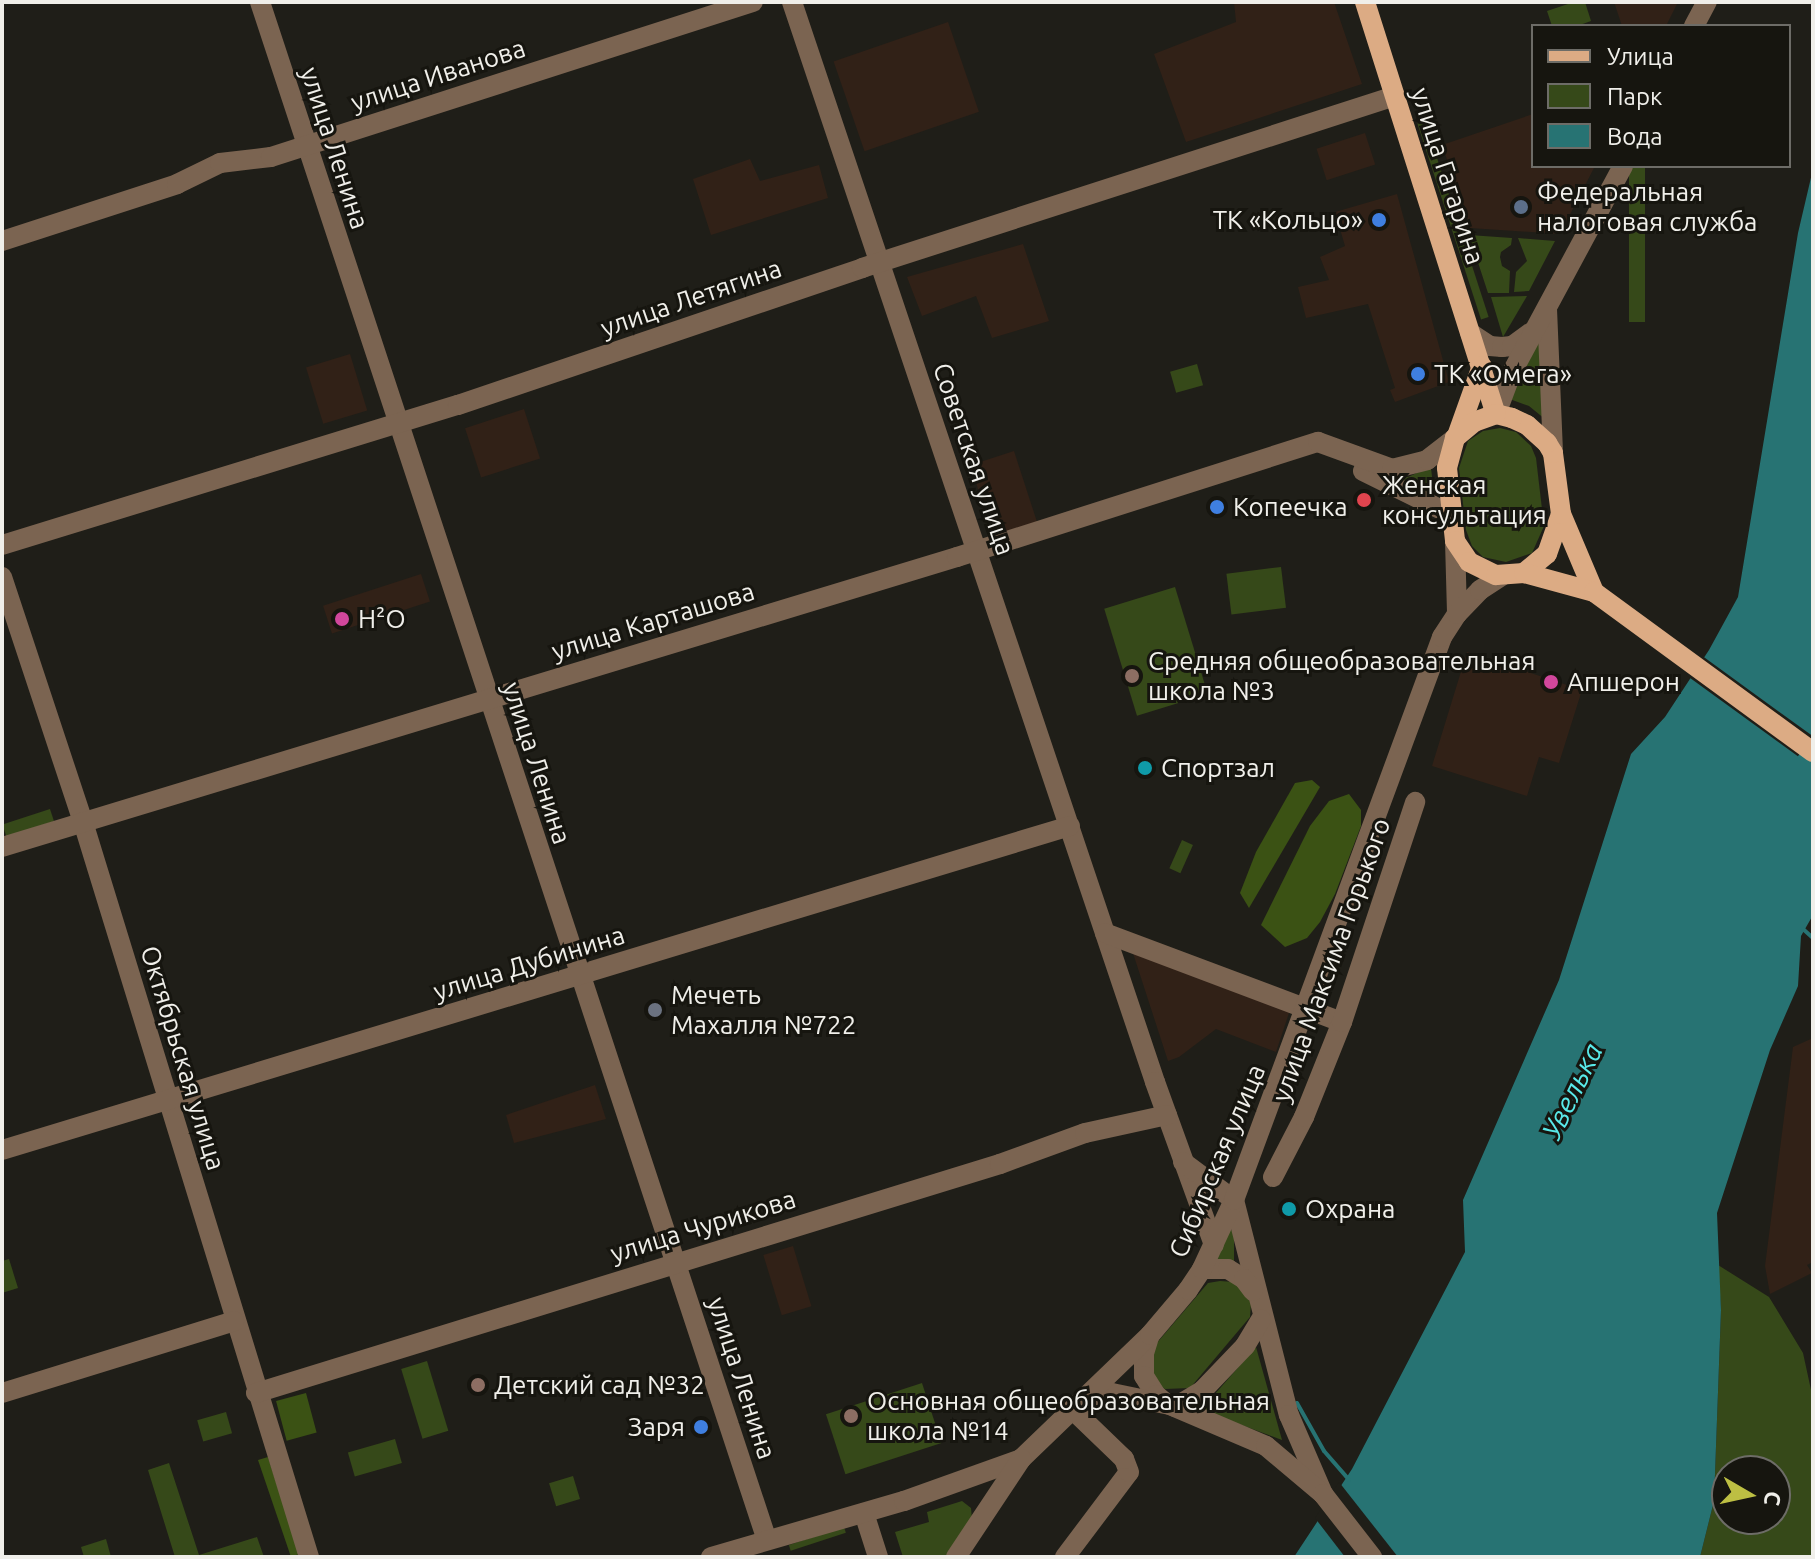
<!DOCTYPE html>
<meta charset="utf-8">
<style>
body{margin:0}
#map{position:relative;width:1815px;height:1559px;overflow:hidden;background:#1f1e18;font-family:Ubuntu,sans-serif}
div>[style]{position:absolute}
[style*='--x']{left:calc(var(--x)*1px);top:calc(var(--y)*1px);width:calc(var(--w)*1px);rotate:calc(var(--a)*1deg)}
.commercial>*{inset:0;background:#312117;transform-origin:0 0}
.green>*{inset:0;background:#364919;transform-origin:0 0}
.forest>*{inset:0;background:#3b5214;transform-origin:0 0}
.water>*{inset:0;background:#277373}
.pier>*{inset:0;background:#1f1e18;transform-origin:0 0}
.stream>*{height:4px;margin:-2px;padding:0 2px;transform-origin:2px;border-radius:2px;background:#277373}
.minor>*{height:20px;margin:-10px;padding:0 10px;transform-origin:10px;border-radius:10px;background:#7b6451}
.major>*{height:20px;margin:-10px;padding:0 10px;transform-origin:10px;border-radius:10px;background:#dcab84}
.dots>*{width:22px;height:22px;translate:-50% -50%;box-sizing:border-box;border:4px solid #16150f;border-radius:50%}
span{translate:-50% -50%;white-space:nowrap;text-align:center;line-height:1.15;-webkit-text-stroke:6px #16150f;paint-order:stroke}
.street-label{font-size:26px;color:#f0efea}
.poi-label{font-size:26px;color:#f0efea}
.left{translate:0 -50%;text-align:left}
.right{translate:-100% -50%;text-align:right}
.water-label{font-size:28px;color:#59e9e9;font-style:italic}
.frame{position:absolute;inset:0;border:4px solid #f0efea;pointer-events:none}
.legend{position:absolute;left:1531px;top:24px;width:260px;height:144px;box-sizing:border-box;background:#16150f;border:2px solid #6d6c67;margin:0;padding:10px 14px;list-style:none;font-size:24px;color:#f0efea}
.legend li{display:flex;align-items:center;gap:16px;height:40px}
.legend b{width:40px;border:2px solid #6d6c67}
.north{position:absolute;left:1711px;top:1455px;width:80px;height:80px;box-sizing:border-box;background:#16150f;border:2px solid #6d6c67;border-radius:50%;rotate:99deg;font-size:22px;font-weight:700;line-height:32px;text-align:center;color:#f0efea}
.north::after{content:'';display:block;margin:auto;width:28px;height:36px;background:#bdbf43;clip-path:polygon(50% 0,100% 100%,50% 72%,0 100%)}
</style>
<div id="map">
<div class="commercial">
<div style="clip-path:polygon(1234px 2px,1334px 2px,1362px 84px,1186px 142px,1154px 54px,1236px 22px)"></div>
<div style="clip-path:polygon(1614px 2px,1678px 2px,1666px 26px,1622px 26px)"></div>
<div style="left:948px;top:22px;width:95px;height:121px;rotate:71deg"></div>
<div style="clip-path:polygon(1533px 114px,1533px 166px,1595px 166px,1560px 234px,1470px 228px,1442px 145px)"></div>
<div style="left:1365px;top:133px;width:33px;height:51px;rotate:72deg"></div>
<div style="clip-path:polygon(750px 159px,760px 181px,819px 165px,828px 198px,711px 235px,693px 179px)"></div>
<div style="clip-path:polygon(1397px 194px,1449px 382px,1395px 402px,1390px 390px,1395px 388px,1368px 304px,1306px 318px,1298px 287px,1329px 280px,1320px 257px,1345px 246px,1335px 212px)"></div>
<div style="clip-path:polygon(1023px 244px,1049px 321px,992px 338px,976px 296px,922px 316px,907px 277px)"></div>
<div style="left:350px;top:354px;width:59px;height:46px;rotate:73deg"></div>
<div style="left:524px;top:409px;width:52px;height:62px;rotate:72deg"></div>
<div style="left:1014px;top:451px;width:76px;height:46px;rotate:72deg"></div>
<div style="left:421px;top:574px;width:29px;height:103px;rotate:72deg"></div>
<div style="clip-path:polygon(1467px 652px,1582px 690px,1559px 763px,1539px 757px,1527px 796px,1432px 766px)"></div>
<div style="clip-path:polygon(1131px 947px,1290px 1010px,1276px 1052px,1216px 1029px,1179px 1057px,1168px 1061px)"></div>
<div style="clip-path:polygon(1813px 1038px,1813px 1262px,1807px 1265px,1812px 1273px,1770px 1294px,1765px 1266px,1793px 1047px)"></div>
<div style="clip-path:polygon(595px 1085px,606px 1119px,514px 1143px,506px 1115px)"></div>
<div style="left:793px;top:1246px;width:63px;height:31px;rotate:73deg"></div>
</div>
<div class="green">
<div style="clip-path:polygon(1574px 2px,1585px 2px,1591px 21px,1577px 26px,1552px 26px,1547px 11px)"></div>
<div style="left:1425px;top:121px;width:206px;height:8px;rotate:72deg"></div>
<div style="left:1629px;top:166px;width:16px;height:156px"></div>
<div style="clip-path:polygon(1469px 235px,1512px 238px,1511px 245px,1501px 252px,1500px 257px,1502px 266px,1510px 271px,1509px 293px,1488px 293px)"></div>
<div style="clip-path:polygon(1518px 238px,1555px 241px,1529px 291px,1514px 292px,1516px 272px,1527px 261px)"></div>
<div style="clip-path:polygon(1527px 296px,1503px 337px,1491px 297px)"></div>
<div style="clip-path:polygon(1539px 329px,1551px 424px,1529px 406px,1504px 397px)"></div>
<div style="left:1197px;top:364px;width:22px;height:28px;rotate:74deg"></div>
<div style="clip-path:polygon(1500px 428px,1516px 432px,1531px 446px,1536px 458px,1544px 526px,1532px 553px,1506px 562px,1483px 557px,1472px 546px,1466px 530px,1459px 468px,1468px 441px,1483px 431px)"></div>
<div style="clip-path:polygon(1430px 460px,1435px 501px,1391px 478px,1408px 477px,1421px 471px)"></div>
<div style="left:1281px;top:567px;width:41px;height:55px;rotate:83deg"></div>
<div style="left:1175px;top:587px;width:112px;height:74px;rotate:73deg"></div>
<div style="left:50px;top:809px;width:13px;height:50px;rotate:72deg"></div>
<div style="left:1182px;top:840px;width:12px;height:31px;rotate:24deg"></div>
<div style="clip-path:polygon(1229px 1228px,1234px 1232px,1234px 1263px,1213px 1262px)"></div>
<div style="clip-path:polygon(9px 1259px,18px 1288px,2px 1293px,2px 1261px)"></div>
<div style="clip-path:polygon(evenodd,1718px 1265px,1769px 1297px,1803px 1353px,1813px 1399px,1812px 1557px,1700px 1557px,1714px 1501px,1721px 1310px,1718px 1265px,1727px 1471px,1775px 1471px,1775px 1519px,1727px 1519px,1727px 1471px)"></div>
<div style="clip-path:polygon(1220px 1281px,1234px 1282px,1244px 1289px,1251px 1303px,1250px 1317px,1190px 1388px,1165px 1389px,1155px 1383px,1150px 1351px,1208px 1283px)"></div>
<div style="clip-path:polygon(1256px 1347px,1282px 1440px,1201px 1410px)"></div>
<div style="left:427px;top:1361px;width:73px;height:27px;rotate:73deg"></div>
<div style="left:922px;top:1383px;width:63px;height:101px;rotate:72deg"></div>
<div style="left:226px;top:1412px;width:22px;height:30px;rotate:74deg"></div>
<div style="left:395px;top:1439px;width:25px;height:49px;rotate:74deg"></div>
<div style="clip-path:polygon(169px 1463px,199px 1555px,257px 1537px,264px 1557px,175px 1557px,148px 1470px)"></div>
<div style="left:573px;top:1476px;width:24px;height:25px;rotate:73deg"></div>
<div style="clip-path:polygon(962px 1501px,971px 1508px,972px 1519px,948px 1557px,903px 1557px,895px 1532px,929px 1522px,927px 1512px)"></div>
<div style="left:844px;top:1527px;width:6px;height:58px;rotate:72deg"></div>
<div style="clip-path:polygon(106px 1539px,111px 1557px,84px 1557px,81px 1547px)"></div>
</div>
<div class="forest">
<div style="clip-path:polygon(1312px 780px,1320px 787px,1249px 908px,1240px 893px,1256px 852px,1295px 783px)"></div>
<div style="clip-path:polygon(1349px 794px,1361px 810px,1361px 826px,1335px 894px,1320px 922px,1307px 938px,1285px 947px,1261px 925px,1310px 826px,1329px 801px)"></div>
<div style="left:306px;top:1393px;width:41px;height:31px;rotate:75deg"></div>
<div style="clip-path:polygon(268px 1457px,299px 1554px,291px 1557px,258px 1460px)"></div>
</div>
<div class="water">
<div style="clip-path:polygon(1813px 169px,1813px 915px,1801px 936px,1798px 986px,1770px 1050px,1717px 1213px,1721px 1310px,1714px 1501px,1700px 1557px,1294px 1557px,1352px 1469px,1465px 1252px,1463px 1200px,1559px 980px,1631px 754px,1665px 717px,1709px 650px,1738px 597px,1798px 233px)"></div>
</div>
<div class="pier">
<div style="left:1701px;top:655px;width:138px;height:25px;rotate:36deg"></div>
<div style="clip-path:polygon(1339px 1482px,1398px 1557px,1345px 1557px,1315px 1518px)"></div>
</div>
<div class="stream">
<div style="--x:1803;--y:929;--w:13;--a:42"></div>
<div style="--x:1293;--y:1405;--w:4;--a:-27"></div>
<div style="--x:1297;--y:1403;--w:55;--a:60.6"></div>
<div style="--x:1324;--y:1451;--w:38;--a:49"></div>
</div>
<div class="minor">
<div style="--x:260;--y:2;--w:1619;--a:71.76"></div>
<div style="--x:792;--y:2;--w:1139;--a:71.42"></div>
<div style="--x:1155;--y:1082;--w:173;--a:70.1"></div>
<div style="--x:1694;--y:26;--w:27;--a:-62"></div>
<div style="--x:2;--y:241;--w:184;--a:-18"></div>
<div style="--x:177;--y:184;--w:48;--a:-26"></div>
<div style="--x:220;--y:163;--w:51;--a:-6.7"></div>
<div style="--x:271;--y:157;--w:506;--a:-17.83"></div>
<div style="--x:1547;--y:309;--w:144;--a:87.6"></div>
<div style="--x:1470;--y:333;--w:24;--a:33"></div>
<div style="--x:1490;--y:346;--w:12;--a:5"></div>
<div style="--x:1502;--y:347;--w:10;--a:-6"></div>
<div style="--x:1512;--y:346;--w:22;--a:-36"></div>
<div style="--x:1496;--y:414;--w:43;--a:-69.4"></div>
<div style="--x:1511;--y:374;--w:236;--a:-61.7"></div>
<div style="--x:1363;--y:471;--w:99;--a:26.3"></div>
<div style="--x:1455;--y:541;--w:73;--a:88.4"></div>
<div style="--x:2;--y:545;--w:477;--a:-17.1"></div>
<div style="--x:458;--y:405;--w:427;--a:-18.7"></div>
<div style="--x:862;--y:268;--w:560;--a:-17.88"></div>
<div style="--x:2;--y:577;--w:258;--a:71.7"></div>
<div style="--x:83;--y:822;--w:769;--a:72.91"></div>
<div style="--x:2;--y:847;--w:998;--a:-16.89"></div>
<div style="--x:957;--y:557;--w:379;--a:-17.7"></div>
<div style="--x:1318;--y:442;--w:79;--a:20"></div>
<div style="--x:1392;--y:469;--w:36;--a:-14"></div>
<div style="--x:1427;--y:460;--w:36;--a:-38"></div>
<div style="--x:1105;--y:933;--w:253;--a:20.6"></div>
<div style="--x:2;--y:1150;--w:1116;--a:-16.88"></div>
<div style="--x:1183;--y:1162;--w:64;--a:36.7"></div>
<div style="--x:1234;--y:1200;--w:222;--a:75.7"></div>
<div style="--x:1289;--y:1415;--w:86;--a:66.7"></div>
<div style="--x:1273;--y:1177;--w:68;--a:-62.7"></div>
<div style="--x:1304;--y:1117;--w:102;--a:-68.2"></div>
<div style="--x:1342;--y:1022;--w:232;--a:-71.6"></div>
<div style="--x:1202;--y:1269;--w:26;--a:0"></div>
<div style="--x:1228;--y:1269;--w:19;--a:32"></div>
<div style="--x:1244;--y:1279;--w:15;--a:53"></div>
<div style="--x:1149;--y:1337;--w:17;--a:107"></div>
<div style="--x:1144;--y:1353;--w:23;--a:90"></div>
<div style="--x:1144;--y:1376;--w:22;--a:58"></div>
<div style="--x:1156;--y:1395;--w:13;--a:39"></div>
<div style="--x:2;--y:1393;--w:243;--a:-17.2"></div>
<div style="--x:256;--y:1393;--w:778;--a:-17.11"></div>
<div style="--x:1000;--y:1164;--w:90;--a:-20"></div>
<div style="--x:1085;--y:1133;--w:84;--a:-12.4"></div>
<div style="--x:1089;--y:1396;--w:23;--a:-7"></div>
<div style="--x:1112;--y:1393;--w:59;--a:11.7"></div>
<div style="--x:1170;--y:1405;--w:104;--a:23.1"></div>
<div style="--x:1266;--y:1446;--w:75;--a:40.1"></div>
<div style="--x:1323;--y:1494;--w:80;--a:52.1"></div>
<div style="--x:1175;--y:1407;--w:33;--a:-31"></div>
<div style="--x:1203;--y:1390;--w:61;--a:-46.3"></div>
<div style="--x:1245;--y:1346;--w:31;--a:-59"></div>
<div style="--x:864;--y:1513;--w:46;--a:72.3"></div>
<div style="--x:711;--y:1557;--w:201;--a:-16.2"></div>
<div style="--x:904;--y:1501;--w:124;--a:-19.7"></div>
<div style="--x:1021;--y:1459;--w:179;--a:-43.9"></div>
<div style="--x:1150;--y:1335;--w:59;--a:-49.8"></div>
<div style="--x:1188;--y:1290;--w:25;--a:-56"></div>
<div style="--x:1202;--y:1269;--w:76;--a:-65.1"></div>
<div style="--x:1234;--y:1200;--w:600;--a:-69.72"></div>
<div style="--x:1442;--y:637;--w:27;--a:-57"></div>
<div style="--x:1457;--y:614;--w:33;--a:-46"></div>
<div style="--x:1480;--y:590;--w:27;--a:-33"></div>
<div style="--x:956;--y:1557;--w:118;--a:-56.4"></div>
<div style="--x:1065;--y:1557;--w:106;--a:-53"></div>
<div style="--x:1129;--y:1472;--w:14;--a:-111"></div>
<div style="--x:1124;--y:1459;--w:71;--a:-136.1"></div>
</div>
<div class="major">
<div style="--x:1365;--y:2;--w:432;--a:72.4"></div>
<div style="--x:1458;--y:433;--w:71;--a:-70.3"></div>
<div style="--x:1524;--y:573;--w:30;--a:-40"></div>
<div style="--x:1547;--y:554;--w:42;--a:-70.7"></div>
<div style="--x:1594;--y:592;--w:85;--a:-112.9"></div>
<div style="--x:1561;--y:514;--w:62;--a:-97.5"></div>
<div style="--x:1553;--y:453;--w:12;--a:-121"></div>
<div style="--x:1547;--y:443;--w:27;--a:-138"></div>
<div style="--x:1527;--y:425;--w:17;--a:-155"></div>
<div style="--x:1512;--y:418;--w:16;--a:-166"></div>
<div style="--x:1496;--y:414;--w:23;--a:160"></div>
<div style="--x:1474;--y:422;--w:25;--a:140"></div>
<div style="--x:1455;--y:438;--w:31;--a:105"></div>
<div style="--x:1447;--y:468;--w:73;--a:83.7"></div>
<div style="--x:1455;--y:541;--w:25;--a:56"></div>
<div style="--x:1469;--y:562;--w:30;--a:26"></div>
<div style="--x:1496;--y:575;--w:28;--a:-4"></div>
<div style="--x:1524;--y:573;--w:73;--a:15.2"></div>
<div style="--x:1594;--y:592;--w:271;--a:36.2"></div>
</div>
<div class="dots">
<div style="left:1521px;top:207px;background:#5c6f8a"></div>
<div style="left:1379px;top:220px;background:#3f7fe0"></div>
<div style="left:1418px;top:374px;background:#3f7fe0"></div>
<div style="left:1364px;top:500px;background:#e0444e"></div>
<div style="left:1217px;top:507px;background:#3f7fe0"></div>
<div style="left:342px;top:619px;background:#d1479c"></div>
<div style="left:1132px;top:676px;background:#8d6e63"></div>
<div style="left:1551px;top:682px;background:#d1479c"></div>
<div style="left:1145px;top:768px;background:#0f9aa8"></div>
<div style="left:655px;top:1010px;background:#6b7280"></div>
<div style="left:1289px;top:1209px;background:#0f9aa8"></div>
<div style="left:478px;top:1385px;background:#8d6e63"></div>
<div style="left:851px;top:1416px;background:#8d6e63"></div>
<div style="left:701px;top:1427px;background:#3f7fe0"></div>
</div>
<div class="street-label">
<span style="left:438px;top:75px;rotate:-18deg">улица Иванова</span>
<span style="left:335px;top:148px;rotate:72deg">улица Ленина</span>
<span style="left:1448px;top:176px;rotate:72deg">улица Гагарина</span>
<span style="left:691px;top:298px;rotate:-19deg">улица Летягина</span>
<span style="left:974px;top:459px;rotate:71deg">Советская улица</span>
<span style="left:653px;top:621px;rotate:-17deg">улица Карташова</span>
<span style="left:537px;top:763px;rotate:72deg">улица Ленина</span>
<span style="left:1331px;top:960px;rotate:-70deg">улица Максима Горького</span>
<span style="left:529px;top:963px;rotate:-17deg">улица Дубинина</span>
<span style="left:183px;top:1058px;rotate:73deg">Октябрьская улица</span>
<span style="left:1217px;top:1161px;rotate:-67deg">Сибирская улица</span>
<span style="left:703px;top:1226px;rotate:-17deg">улица Чурикова</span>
<span style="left:742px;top:1378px;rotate:72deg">улица Ленина</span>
</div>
<div class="poi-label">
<span class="left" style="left:1537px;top:207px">Федеральная<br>налоговая служба</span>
<span class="right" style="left:1363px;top:220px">ТК «Кольцо»</span>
<span class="left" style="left:1434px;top:374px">ТК «Омега»</span>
<span class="left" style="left:1382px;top:500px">Женская<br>консультация</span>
<span class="left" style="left:1233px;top:507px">Копеечка</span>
<span class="left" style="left:358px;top:619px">H²O</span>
<span class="left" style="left:1148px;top:676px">Средняя общеобразовательная<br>школа №3</span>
<span class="left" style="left:1567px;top:682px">Апшерон</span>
<span class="left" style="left:1161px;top:768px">Спортзал</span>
<span class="left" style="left:671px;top:1010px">Мечеть<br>Махалля №722</span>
<span class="left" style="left:1305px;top:1209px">Охрана</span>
<span class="left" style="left:494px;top:1385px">Детский сад №32</span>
<span class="left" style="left:867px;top:1416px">Основная общеобразовательная<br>школа №14</span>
<span class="right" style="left:685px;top:1427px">Заря</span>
</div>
<div class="water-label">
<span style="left:1572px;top:1091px;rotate:-64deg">Увелька</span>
</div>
<div class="frame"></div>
<ul class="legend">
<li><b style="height:10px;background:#dcab84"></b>Улица</li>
<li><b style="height:22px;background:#364919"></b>Парк</li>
<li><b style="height:22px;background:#277373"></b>Вода</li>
</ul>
<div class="north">С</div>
</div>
